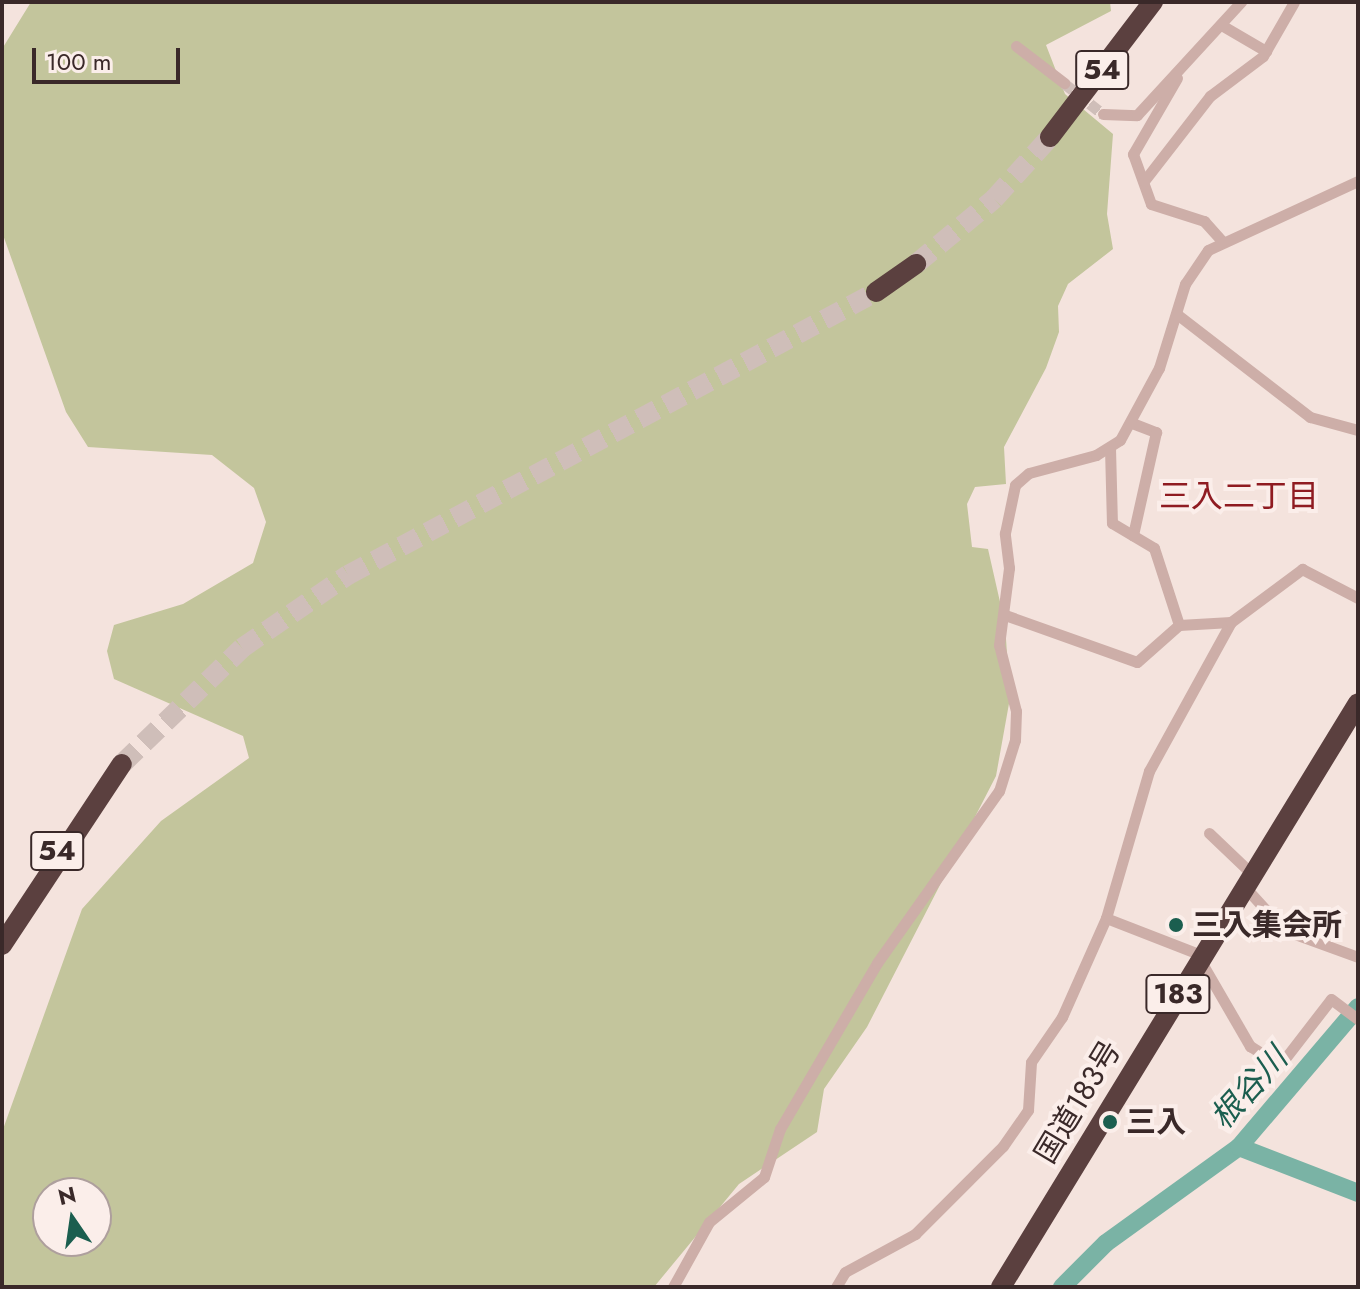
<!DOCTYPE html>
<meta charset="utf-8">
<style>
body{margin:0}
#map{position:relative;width:1360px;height:1289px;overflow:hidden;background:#f4e3dd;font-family:Jost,"Noto Sans JP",sans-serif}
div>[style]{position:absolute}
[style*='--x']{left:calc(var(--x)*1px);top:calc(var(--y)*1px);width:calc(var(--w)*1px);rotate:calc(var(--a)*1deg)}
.green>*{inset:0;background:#c3c59c}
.river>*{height:18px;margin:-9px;padding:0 9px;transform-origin:9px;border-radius:9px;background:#7ab3a5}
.street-tunnel>*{height:11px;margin-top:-5.5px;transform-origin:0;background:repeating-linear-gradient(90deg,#cfbeb9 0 11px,transparent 0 16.5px)}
.highway-tunnel>*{height:20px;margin-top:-10px;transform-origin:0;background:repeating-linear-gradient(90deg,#cfbeb9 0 20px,transparent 0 30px)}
.street>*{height:11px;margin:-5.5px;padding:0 5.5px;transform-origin:5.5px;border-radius:5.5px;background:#cdaea8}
.highway>*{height:20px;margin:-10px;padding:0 10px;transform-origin:10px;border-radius:10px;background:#5b403f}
.dots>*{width:22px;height:22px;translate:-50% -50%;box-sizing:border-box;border:4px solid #fbeeea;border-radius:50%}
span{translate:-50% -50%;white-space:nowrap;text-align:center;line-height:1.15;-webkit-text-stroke:8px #fbeeea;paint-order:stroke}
.shield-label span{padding:2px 6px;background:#fbeeea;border:2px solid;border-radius:6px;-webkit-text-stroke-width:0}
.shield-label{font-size:28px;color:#3a2929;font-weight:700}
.poi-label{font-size:30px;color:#3a2929;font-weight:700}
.left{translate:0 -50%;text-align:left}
.street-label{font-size:30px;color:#3a2929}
.neighbourhood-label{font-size:32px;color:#8f1b21}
.water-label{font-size:32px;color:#1b5e4f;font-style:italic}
.frame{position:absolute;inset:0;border:4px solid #3a2929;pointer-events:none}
.north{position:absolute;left:32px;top:1177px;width:80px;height:80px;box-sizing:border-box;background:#fbeeea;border:2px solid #ae9f9d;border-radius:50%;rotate:347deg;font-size:22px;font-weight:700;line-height:32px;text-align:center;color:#3a2929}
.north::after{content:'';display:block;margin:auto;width:28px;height:36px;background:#1b5e4f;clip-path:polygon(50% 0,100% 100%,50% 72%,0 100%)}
.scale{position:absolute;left:32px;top:48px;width:148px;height:36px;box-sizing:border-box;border:4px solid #3a2929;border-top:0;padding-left:10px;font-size:24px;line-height:28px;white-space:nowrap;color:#3a2929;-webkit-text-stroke:6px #fbeeea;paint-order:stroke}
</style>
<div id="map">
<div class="green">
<div style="clip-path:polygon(evenodd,31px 2px,1110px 2px,1111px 11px,1046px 45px,1065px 94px,1113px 134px,1107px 214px,1113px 249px,1068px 284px,1058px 306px,1059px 332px,1046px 368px,1004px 447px,1006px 484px,975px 487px,967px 504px,972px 547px,988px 549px,1005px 624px,1010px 698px,996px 776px,867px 1027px,824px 1089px,817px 1132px,739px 1184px,654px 1287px,2px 1287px,2px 1132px,82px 909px,161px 821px,249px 758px,243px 736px,114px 679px,107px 651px,114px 625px,183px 604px,253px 563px,266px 522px,254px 488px,212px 455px,88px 447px,66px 412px,2px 232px,2px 49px,31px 2px,48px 1193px,96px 1193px,96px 1241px,48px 1241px,48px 1193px)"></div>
</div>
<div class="river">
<div style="--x:1239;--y:1147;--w:128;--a:21.1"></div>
<div style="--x:1062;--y:1287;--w:62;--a:-45"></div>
<div style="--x:1106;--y:1243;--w:164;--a:-35.8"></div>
<div style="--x:1239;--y:1147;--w:184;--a:-49.6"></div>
</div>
<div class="street-tunnel">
<div style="--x:1064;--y:83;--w:50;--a:38.5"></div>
</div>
<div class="highway-tunnel">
<div style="--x:916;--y:264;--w:102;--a:-39.8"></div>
<div style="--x:994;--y:199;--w:84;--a:-47.9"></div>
<div style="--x:122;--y:764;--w:167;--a:-44"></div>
<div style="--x:242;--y:648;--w:129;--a:-34.6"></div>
<div style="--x:348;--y:575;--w:599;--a:-28.19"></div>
</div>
<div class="street">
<div style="--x:1223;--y:26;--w:50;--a:30.2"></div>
<div style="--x:1016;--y:46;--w:61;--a:37.6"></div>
<div style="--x:1177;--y:78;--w:88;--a:120.1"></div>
<div style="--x:1133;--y:154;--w:53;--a:70.2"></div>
<div style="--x:1151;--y:204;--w:56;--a:17.8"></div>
<div style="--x:1204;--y:221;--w:27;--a:48"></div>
<div style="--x:1103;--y:114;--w:34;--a:2"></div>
<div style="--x:1137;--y:115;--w:154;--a:-47.4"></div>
<div style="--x:1144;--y:181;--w:108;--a:-52.2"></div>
<div style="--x:1210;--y:96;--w:66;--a:-37"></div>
<div style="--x:1263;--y:56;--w:62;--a:-60.1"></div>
<div style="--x:1178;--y:315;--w:167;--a:37.7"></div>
<div style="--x:1310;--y:417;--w:50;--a:15.2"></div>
<div style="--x:1132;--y:423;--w:26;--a:21"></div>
<div style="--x:1156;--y:432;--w:106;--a:102.6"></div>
<div style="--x:1110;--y:448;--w:75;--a:88.5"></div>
<div style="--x:1112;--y:523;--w:49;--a:30.8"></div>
<div style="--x:1154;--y:548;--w:81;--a:72"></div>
<div style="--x:1005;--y:615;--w:140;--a:19.6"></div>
<div style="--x:1137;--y:662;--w:56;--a:-41.4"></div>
<div style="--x:1179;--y:625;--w:52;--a:-3.3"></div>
<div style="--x:1209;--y:833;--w:59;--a:43.6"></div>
<div style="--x:1244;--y:886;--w:59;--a:47.7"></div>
<div style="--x:1284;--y:930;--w:79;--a:20"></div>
<div style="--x:1106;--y:918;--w:97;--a:21.3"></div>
<div style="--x:1196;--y:953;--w:108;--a:59.9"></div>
<div style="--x:1250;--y:1046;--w:36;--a:32"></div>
<div style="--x:1280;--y:1065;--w:83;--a:-52.3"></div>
<div style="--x:1331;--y:999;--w:34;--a:37"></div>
<div style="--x:673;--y:1287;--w:74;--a:-61"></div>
<div style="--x:709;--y:1222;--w:71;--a:-39.3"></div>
<div style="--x:764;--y:1177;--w:51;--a:-71.6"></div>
<div style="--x:780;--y:1129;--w:192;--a:-59.7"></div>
<div style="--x:877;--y:963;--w:211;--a:-54.7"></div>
<div style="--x:999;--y:791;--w:53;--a:-72.6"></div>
<div style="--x:1015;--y:740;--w:29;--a:-88"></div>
<div style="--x:1016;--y:711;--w:68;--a:-104.4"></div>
<div style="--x:999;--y:645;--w:78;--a:-82.6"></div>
<div style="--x:1009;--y:568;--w:35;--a:-97"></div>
<div style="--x:1005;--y:533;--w:49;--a:-78.2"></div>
<div style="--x:1015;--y:485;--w:18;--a:-41"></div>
<div style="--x:1029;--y:473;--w:69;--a:-15"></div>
<div style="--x:1096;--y:455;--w:28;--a:-32"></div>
<div style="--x:1120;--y:440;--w:82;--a:-61.6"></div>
<div style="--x:1159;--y:368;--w:88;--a:-72.8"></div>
<div style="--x:1185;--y:284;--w:41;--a:-55.9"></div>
<div style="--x:1208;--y:250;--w:165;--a:-24.7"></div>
<div style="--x:836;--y:1287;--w:17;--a:-59"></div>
<div style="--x:845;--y:1272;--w:80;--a:-28.5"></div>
<div style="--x:915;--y:1234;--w:124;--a:-45"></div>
<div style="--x:1003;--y:1146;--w:44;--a:-55.2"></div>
<div style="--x:1028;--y:1110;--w:48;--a:-86.4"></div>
<div style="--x:1031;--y:1062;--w:55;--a:-55.4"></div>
<div style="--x:1062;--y:1017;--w:108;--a:-66"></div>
<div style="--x:1106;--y:918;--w:153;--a:-73.7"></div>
<div style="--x:1149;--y:771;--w:170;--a:-61.2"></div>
<div style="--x:1231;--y:622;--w:89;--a:-36.7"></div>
<div style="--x:1302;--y:569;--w:63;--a:27.4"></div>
</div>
<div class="highway">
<div style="--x:1050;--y:137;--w:170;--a:-52.7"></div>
<div style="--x:876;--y:292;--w:49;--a:-35"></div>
<div style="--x:2;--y:945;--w:217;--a:-56.5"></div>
<div style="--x:1001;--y:1287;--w:684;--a:-58.56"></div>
</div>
<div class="dots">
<div style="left:1176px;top:925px;background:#1b5e4f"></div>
<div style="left:1110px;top:1122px;background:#1b5e4f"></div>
</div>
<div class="shield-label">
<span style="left:1102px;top:70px">54</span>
<span style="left:57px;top:851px">54</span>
<span style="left:1178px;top:994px">183</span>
</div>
<div class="poi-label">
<span class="left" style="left:1192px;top:925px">三入集会所</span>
<span class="left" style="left:1126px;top:1122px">三入</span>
</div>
<div class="street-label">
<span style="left:1078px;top:1102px;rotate:-59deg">国道183号</span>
</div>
<div class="neighbourhood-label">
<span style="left:1239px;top:496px">三入二丁目</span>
</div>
<div class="water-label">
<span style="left:1249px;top:1088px;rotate:-48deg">根谷川</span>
</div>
<div class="frame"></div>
<div class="north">N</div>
<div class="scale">100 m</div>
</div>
